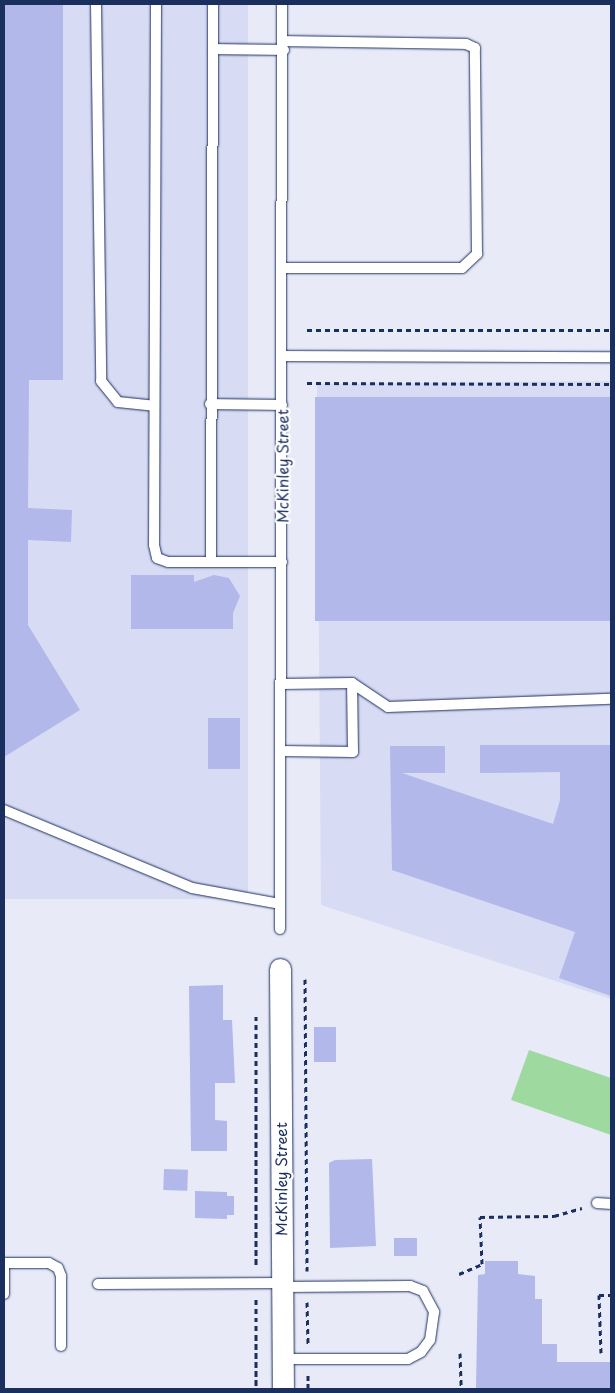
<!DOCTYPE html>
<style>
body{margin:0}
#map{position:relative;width:615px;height:1393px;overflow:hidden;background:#e8eaf8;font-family:"Playpen Sans",sans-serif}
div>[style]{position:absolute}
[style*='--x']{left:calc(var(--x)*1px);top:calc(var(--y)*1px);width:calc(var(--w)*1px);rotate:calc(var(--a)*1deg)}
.built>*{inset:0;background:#d8dbf4;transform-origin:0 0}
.green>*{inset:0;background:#9ed9a0}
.building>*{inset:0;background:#b2b8e9;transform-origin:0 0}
.path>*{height:3px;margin-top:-1.5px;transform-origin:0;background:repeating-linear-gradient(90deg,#1b2f5e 0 5px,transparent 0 9px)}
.roads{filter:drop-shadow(0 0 1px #1b2f5e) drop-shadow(0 0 1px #1b2f5e)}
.service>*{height:10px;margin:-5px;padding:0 5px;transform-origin:5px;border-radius:5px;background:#fff}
.minor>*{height:21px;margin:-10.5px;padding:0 10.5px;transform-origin:10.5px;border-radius:10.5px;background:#fff}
span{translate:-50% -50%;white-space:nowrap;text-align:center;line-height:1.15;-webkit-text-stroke:4.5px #fff;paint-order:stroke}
.street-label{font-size:15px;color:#1b2f5e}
.frame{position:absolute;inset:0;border:5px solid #1b2f5e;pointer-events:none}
</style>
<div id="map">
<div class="built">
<div style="left:4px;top:4px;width:244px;height:895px"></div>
<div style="clip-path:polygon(611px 381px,611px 999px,321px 905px,317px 384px)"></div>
</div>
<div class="green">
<div style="clip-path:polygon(529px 1050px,611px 1078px,611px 1135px,511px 1100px)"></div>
</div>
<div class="building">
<div style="clip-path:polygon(4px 4px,63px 4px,63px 380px,29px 380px,28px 508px,72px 510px,71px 542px,28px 540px,28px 625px,80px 710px,4px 757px)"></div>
<div style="left:611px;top:397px;width:224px;height:296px;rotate:90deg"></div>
<div style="clip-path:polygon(131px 575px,194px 575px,194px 582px,214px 575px,229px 578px,240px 596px,233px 613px,233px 629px,131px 629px)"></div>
<div style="left:208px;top:718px;width:32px;height:51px"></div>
<div style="clip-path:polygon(480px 745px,611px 745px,611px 996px,559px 978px,575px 932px,392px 870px,390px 746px,445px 746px,445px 773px,402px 773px,553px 824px,560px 800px,560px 772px,480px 773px)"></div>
<div style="clip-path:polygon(223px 985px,223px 1020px,232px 1020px,235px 1083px,215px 1083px,215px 1120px,227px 1121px,227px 1151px,191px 1151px,189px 986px)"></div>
<div style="left:314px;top:1027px;width:22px;height:35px"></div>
<div style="clip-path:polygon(372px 1159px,376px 1246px,330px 1248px,329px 1163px,335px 1160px)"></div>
<div style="left:164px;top:1169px;width:24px;height:21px;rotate:2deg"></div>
<div style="clip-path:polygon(195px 1191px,227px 1192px,227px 1196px,234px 1196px,234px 1215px,227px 1215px,227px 1219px,195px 1218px)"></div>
<div style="left:394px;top:1238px;width:23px;height:18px"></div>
<div style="clip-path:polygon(485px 1261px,518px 1261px,518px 1274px,535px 1276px,535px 1299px,542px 1299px,542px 1344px,557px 1344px,557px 1362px,611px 1362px,611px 1389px,476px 1389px,478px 1275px,485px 1274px)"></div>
</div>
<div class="path">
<div style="--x:307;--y:330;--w:304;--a:0"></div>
<div style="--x:307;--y:383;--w:304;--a:0.2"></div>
<div style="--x:305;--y:979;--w:292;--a:89.6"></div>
<div style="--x:256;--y:1016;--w:251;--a:90"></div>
<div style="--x:459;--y:1274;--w:25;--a:-23"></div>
<div style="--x:482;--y:1264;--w:47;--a:-92.4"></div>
<div style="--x:480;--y:1217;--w:74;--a:-0.8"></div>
<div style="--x:554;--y:1216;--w:29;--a:-16"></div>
<div style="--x:256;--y:1299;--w:90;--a:90"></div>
<div style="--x:307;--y:1302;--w:42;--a:88.6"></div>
<div style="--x:460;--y:1353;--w:36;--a:88"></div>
<div style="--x:601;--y:1353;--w:58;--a:-92"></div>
<div style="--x:599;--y:1295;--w:12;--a:0"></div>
<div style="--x:308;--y:1375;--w:14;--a:90"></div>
</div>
<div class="roads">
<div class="service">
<div style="--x:96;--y:4;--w:377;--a:89.2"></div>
<div style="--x:101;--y:381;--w:27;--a:51"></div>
<div style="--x:118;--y:402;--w:36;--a:6"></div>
<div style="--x:156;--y:4;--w:541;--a:90.21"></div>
<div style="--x:154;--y:545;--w:13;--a:77"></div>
<div style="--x:157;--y:558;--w:12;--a:20"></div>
<div style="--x:168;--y:562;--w:43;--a:0"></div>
<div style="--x:211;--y:562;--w:558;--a:-89.79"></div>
<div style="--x:213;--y:49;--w:71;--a:0.8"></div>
<div style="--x:282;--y:268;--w:180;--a:0"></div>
<div style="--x:462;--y:268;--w:21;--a:-43"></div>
<div style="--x:477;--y:254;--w:206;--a:-90.6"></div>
<div style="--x:475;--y:48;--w:10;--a:-156"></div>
<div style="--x:466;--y:44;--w:182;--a:-179.1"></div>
<div style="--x:281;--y:356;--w:330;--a:0.2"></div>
<div style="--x:210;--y:404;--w:72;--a:0.8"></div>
<div style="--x:211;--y:562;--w:71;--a:0"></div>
<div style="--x:352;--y:683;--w:43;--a:33.7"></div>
<div style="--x:388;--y:707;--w:223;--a:-2.1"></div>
<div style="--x:281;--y:751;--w:72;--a:0.8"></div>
<div style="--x:353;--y:752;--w:69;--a:-90.8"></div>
<div style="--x:352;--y:683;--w:71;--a:179.2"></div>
<div style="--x:4;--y:810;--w:204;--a:22.5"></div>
<div style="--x:192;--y:888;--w:89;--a:10.3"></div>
<div style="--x:280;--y:929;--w:925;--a:-89.88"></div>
<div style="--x:597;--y:1203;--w:14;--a:4"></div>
<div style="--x:4;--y:1263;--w:45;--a:0"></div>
<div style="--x:49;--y:1263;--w:10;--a:29"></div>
<div style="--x:58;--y:1268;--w:9;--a:69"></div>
<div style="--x:61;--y:1276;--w:70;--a:90"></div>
<div style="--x:98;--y:1284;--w:184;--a:-0.3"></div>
<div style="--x:283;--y:1287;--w:127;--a:-0.5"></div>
<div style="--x:410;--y:1286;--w:14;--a:21"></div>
<div style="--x:423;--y:1291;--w:24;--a:62"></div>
<div style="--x:434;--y:1312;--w:28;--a:98"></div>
<div style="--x:430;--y:1340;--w:15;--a:127"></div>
<div style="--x:421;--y:1352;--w:15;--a:152"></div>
<div style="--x:408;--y:1359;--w:125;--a:180"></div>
<div style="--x:4;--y:1294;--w:31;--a:-90"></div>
</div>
<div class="minor">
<div style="--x:280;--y:969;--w:420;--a:89.6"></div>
</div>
</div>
<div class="street-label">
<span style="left:282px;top:466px;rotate:-90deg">McKinley Street</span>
<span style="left:281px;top:1179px;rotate:-90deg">McKinley Street</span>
</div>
<div class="frame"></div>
</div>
